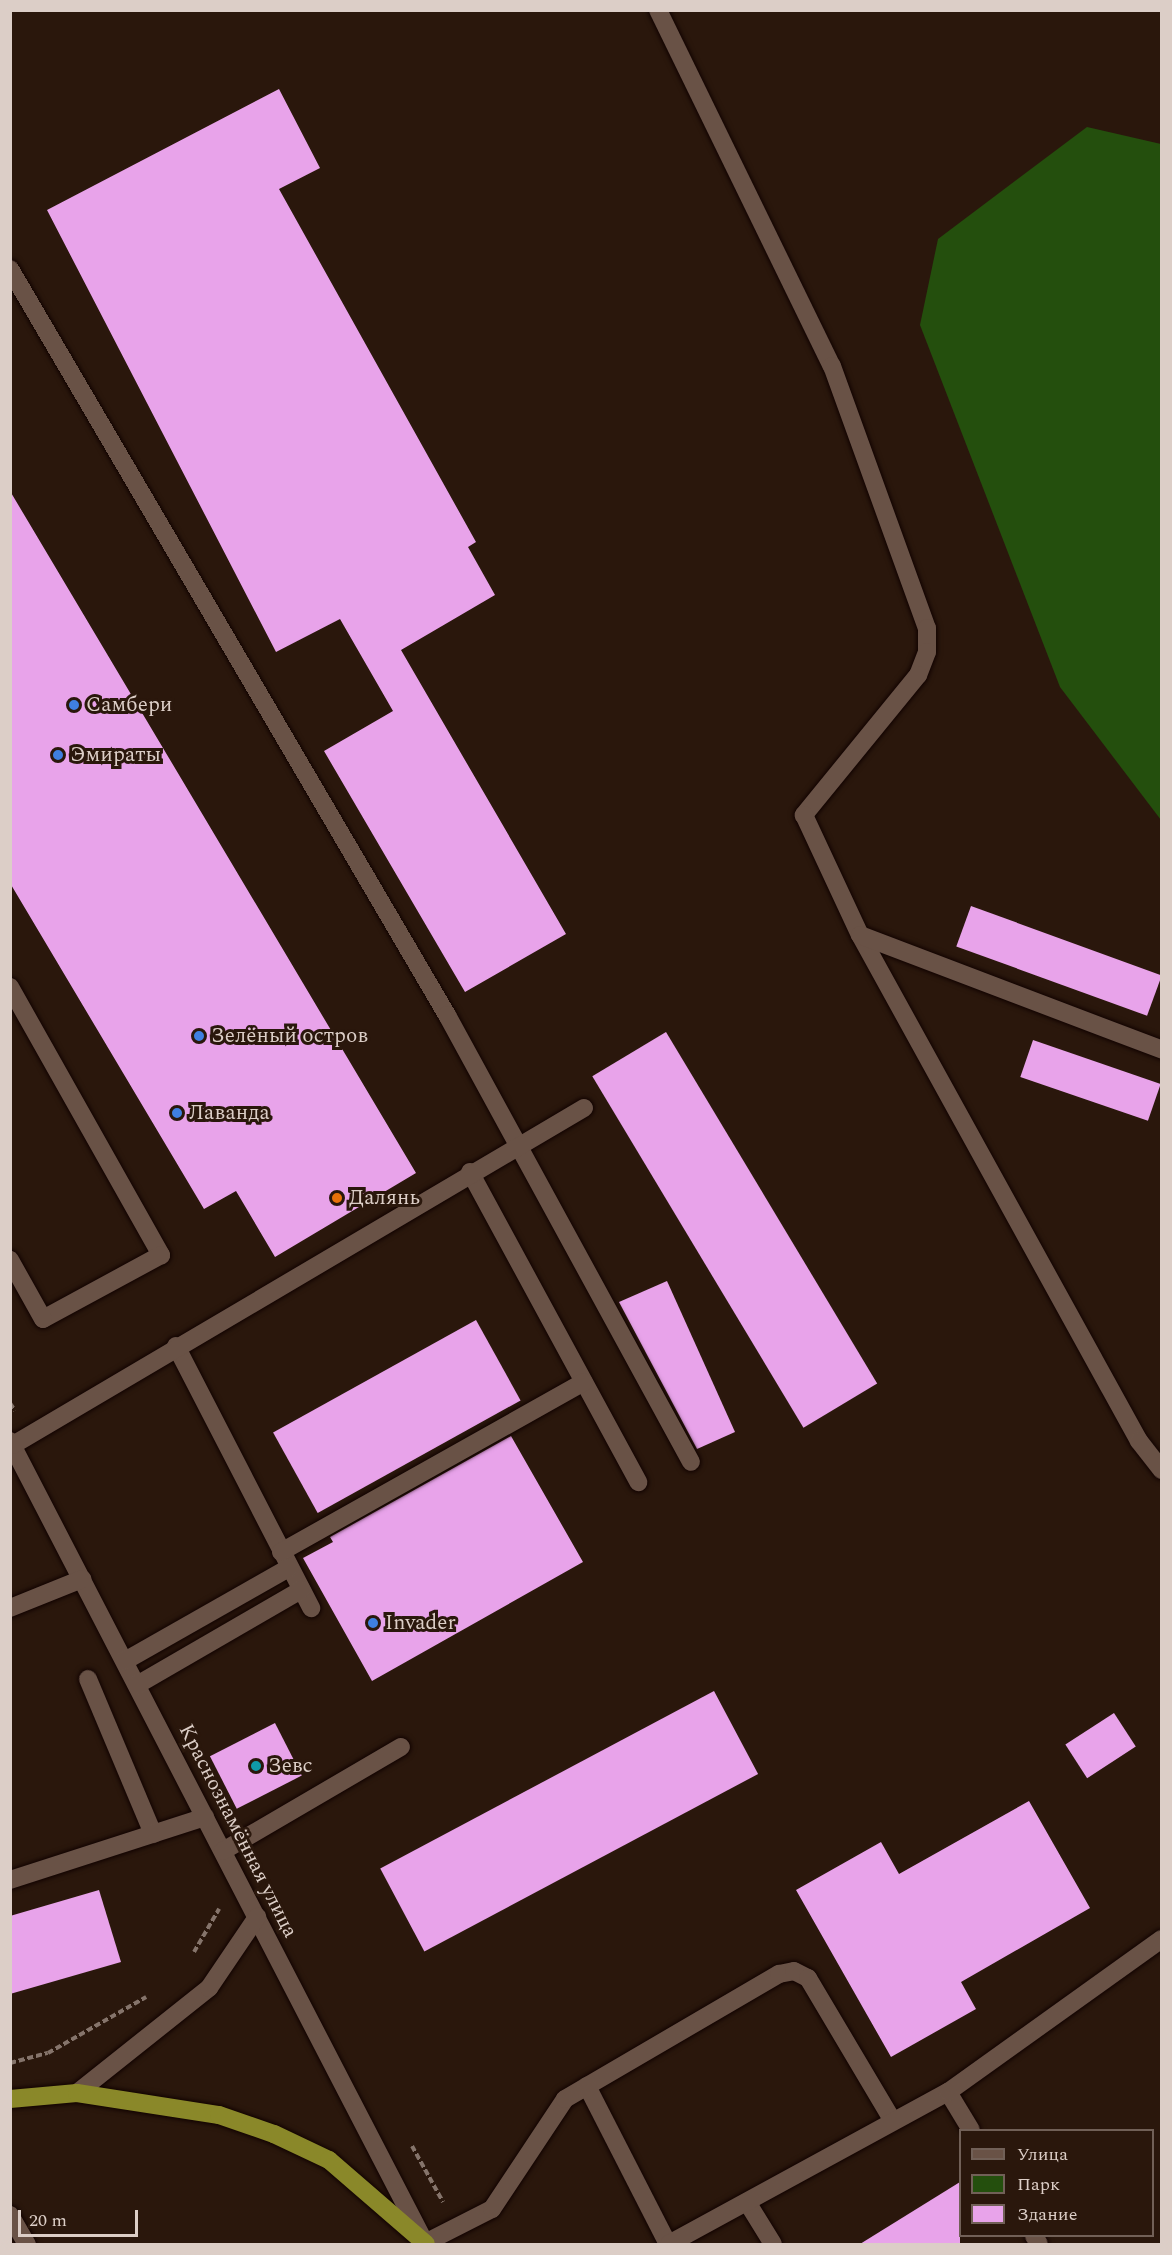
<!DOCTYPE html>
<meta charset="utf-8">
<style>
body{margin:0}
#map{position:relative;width:1172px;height:2255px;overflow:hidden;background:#2a170c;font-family:Spectral,serif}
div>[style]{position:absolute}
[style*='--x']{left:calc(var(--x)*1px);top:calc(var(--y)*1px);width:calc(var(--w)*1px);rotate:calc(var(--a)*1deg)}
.green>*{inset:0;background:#244f0d}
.building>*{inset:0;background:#e8a3ea;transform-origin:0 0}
.path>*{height:4px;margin-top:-2px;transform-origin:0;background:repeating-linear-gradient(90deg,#85746b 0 6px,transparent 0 9px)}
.roads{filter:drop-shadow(0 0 2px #110300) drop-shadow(0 0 2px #110300)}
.minor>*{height:18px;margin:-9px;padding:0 9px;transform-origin:9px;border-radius:9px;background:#695246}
.highway>*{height:18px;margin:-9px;padding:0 9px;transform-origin:9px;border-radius:9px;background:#8a8829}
.dots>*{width:16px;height:16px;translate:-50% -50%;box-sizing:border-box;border:3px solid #2a170c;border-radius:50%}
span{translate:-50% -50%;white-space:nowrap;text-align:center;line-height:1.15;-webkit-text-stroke:6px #2a170c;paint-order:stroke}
.poi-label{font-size:21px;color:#dccec7}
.left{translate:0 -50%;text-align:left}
.street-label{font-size:21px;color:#dccec7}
.frame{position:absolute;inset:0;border:12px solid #dccec7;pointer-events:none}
.legend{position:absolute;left:959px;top:2129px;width:195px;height:108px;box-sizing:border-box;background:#2a170c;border:2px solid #716057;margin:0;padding:8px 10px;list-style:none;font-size:18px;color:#dccec7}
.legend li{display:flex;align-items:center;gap:12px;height:30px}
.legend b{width:30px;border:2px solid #716057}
.scale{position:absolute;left:18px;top:2210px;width:120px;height:27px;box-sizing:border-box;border:3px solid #dccec7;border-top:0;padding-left:8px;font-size:18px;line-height:21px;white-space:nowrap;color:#dccec7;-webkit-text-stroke:4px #2a170c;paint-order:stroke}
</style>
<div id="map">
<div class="green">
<div style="clip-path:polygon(1087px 127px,1161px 144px,1161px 820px,1060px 687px,920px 325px,938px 239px)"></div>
</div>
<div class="building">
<div style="clip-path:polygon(279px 89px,320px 168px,279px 189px,476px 542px,468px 547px,495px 595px,401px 650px,566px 934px,465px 992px,324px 751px,393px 711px,340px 619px,276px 652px,47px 210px)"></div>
<div style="clip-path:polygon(10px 491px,416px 1173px,275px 1257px,236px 1191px,204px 1209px,10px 883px)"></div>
<div style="left:971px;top:906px;width:203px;height:43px;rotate:20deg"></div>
<div style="left:666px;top:1032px;width:410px;height:86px;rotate:59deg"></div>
<div style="left:1033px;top:1040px;width:135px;height:39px;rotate:19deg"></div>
<div style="clip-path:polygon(667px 1281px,735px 1432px,697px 1449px,619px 1302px)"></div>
<div style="left:476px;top:1320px;width:92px;height:232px;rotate:61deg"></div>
<div style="clip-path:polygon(511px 1436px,583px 1562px,372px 1681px,303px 1558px,333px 1542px,330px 1537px)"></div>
<div style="left:714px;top:1691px;width:94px;height:378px;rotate:62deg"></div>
<div style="left:1114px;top:1713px;width:40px;height:58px;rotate:57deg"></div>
<div style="left:275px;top:1723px;width:59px;height:73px;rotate:63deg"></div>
<div style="clip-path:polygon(1029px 1801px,1090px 1908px,961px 1982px,976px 2009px,891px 2057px,796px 1890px,881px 1842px,899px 1874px)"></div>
<div style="clip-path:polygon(99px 1890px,121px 1962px,10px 1994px,10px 1916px)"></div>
<div style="clip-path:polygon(960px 2182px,960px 2244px,860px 2244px)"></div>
</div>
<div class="path">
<div style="--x:10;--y:1403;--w:9;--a:58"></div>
<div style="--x:194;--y:1952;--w:50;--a:-59.8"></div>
<div style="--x:10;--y:2063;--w:39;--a:-15"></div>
<div style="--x:48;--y:2053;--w:113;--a:-29.7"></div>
<div style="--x:412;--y:2146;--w:64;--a:61"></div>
</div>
<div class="roads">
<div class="minor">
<div style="--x:658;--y:10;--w:396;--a:64"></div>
<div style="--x:832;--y:366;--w:279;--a:70.1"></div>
<div style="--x:927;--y:628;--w:24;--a:90"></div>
<div style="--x:927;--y:652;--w:25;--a:111"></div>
<div style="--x:918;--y:675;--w:181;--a:129.2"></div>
<div style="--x:804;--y:815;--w:132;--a:65"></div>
<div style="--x:860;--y:935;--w:578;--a:61.13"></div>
<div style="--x:1139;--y:1441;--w:37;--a:52"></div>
<div style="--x:10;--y:269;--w:865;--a:59.64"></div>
<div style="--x:447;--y:1015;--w:509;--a:61.37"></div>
<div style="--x:860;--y:935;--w:323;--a:20.8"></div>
<div style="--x:10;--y:987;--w:308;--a:60.6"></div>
<div style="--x:161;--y:1255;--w:134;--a:151.5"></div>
<div style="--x:43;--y:1319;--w:68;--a:-119.2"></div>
<div style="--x:470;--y:1172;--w:353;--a:61.5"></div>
<div style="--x:176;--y:1346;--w:295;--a:62.7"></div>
<div style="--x:10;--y:1441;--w:903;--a:62.64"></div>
<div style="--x:425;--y:2243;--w:75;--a:-26.9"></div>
<div style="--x:492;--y:2209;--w:132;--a:-56.4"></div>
<div style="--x:565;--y:2099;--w:248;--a:-30.3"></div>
<div style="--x:779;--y:1974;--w:15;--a:-11"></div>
<div style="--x:794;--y:1971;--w:16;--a:27"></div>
<div style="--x:808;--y:1978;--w:166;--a:59.3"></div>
<div style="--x:13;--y:1445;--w:663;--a:-30.55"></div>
<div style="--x:281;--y:1552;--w:347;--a:-29.3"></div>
<div style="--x:10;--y:1608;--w:78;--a:-21.9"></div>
<div style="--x:125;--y:1661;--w:189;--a:-29.6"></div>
<div style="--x:88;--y:1679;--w:168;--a:67.2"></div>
<div style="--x:137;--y:1685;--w:190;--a:-30.1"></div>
<div style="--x:223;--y:1851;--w:206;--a:-30.3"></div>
<div style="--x:10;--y:1880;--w:205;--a:-17.9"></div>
<div style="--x:587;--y:2086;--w:178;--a:62.9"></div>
<div style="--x:948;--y:2092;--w:44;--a:58.8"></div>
<div style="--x:77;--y:2093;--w:169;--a:-38.5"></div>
<div style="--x:209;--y:1988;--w:86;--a:-55.9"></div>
<div style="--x:747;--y:2202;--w:49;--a:58.2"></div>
<div style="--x:10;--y:2215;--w:34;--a:60"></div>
<div style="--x:1034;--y:2236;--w:9;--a:58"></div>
<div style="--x:669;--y:2244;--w:318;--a:-28.6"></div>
<div style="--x:948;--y:2092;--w:263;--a:-35.6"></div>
</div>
<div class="highway">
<div style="--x:10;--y:2099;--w:67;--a:-5.1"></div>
<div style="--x:77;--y:2093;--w:144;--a:8.8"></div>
<div style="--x:219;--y:2115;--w:58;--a:19.1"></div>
<div style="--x:274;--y:2134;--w:61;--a:25.3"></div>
<div style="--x:329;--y:2160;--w:128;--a:40.9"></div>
</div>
</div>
<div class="dots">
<div style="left:74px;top:705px;background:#3f7fe0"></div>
<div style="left:58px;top:755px;background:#3f7fe0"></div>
<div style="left:199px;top:1036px;background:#3f7fe0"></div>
<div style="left:177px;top:1113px;background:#3f7fe0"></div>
<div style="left:337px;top:1198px;background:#e8710a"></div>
<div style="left:373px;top:1623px;background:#3f7fe0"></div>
<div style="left:256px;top:1766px;background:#0f9aa8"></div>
</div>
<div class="poi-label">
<span class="left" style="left:86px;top:705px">Самбери</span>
<span class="left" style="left:70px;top:755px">Эмираты</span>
<span class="left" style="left:211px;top:1036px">Зелёный остров</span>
<span class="left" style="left:189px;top:1113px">Лаванда</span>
<span class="left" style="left:349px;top:1198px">Далянь</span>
<span class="left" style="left:385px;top:1623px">Invader</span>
<span class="left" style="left:268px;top:1766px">Зевс</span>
</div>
<div class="street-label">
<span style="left:238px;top:1831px;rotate:63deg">Краснознамённая улица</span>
</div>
<div class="frame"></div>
<ul class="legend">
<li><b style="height:8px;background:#695246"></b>Улица</li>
<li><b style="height:16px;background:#244f0d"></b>Парк</li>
<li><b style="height:16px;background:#e8a3ea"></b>Здание</li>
</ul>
<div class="scale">20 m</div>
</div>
